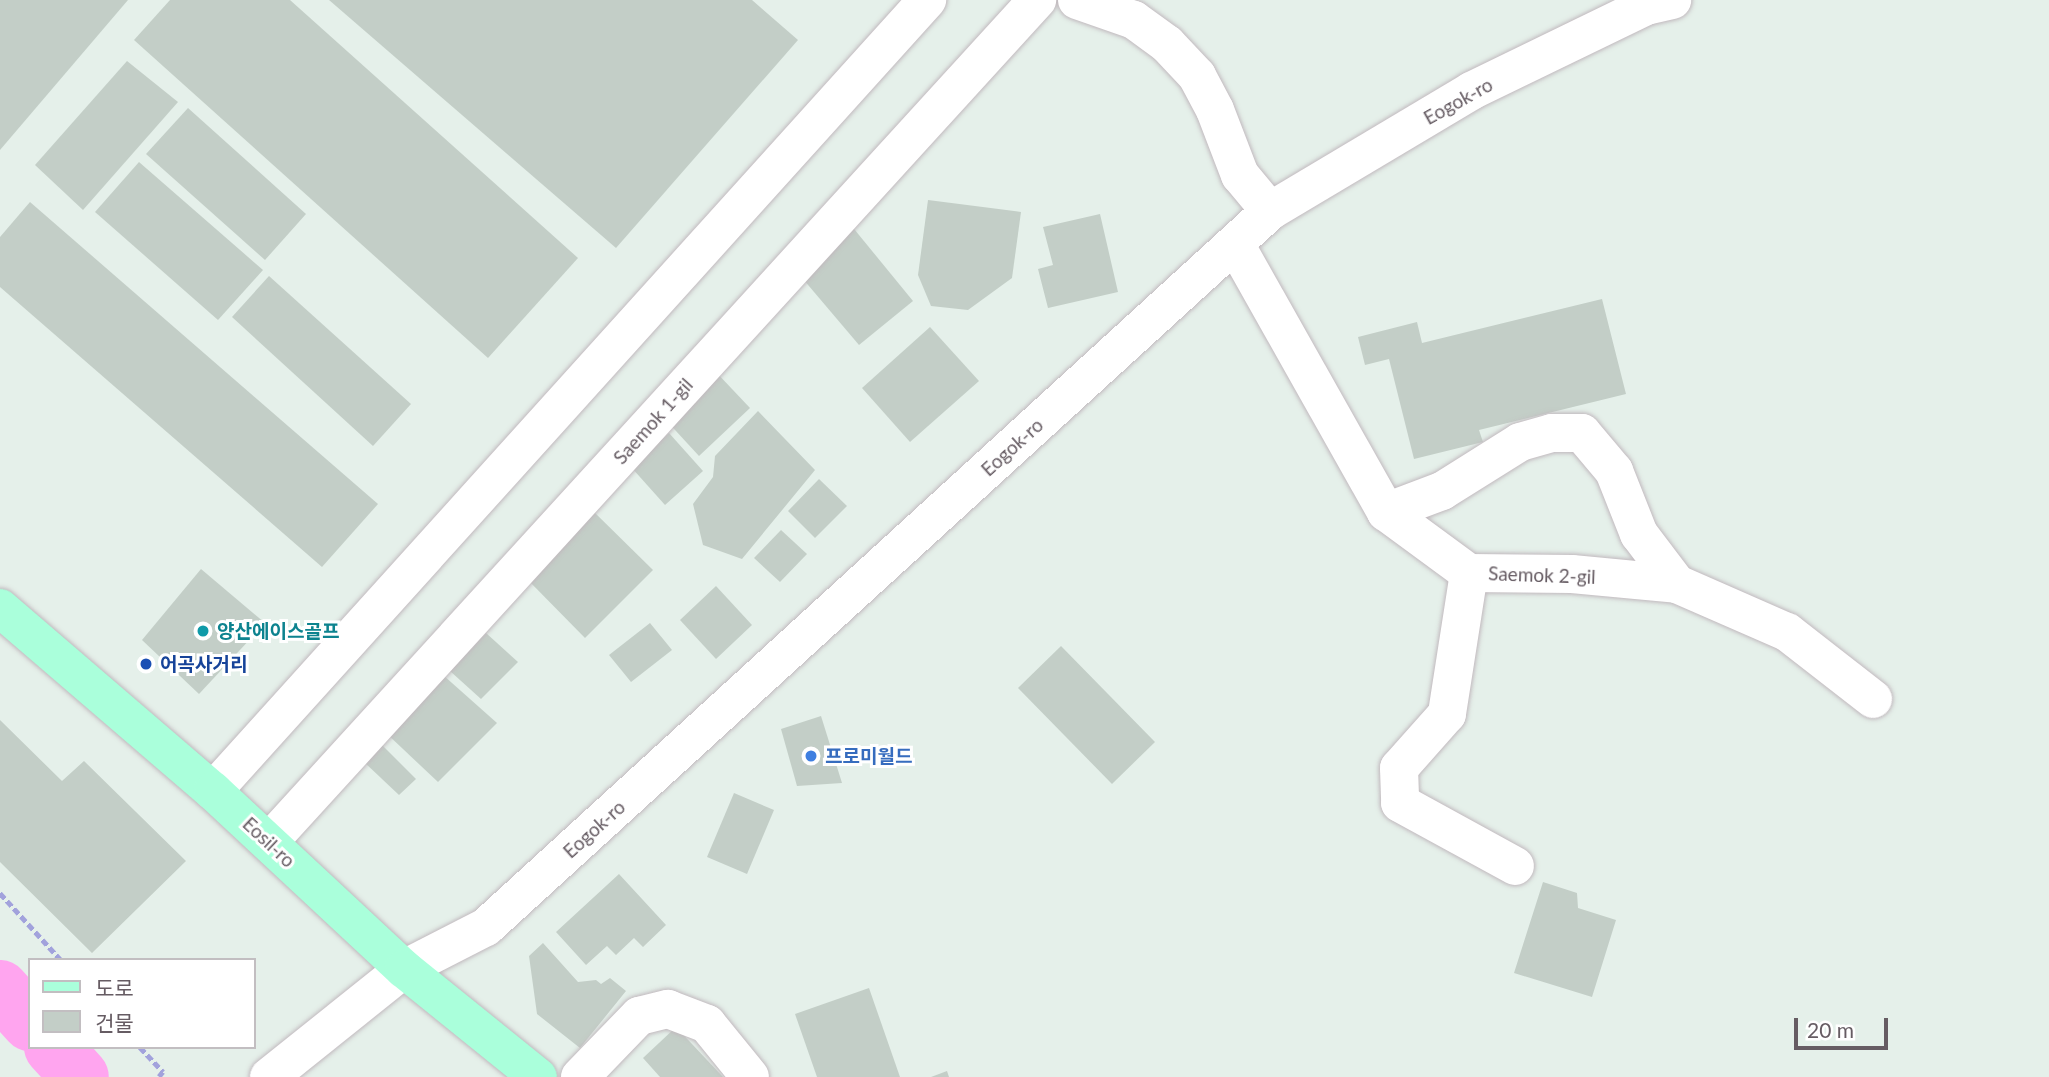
<!DOCTYPE html>
<meta charset="utf-8">
<style>
body{margin:0}
#map{position:relative;width:2049px;height:1077px;overflow:hidden;background:#e5f0ea;font-family:Lato,"Noto Sans KR",sans-serif}
div>[style]{position:absolute}
.river>*{height:58px;margin:-29px;padding:0 29px;transform-origin:29px;border-radius:29px;background:#ffa5ef}
.building>*{inset:0;background:#c3cec7}
.path>*{height:4.5px;margin-top:-2.25px;transform-origin:0;background:repeating-linear-gradient(90deg,#a2a2dc 0 7px,transparent 0 10.5px)}
.roads{filter:drop-shadow(0 0 2px #c1b9be) drop-shadow(0 0 2px #c1b9be)}
.minor>*{height:38px;margin:-19px;padding:0 19px;transform-origin:19px;border-radius:19px;background:#fff}
.major>*{height:38px;margin:-19px;padding:0 19px;transform-origin:19px;border-radius:19px;background:#aaffdb}
.dots>*{width:19px;height:19px;translate:-50% -50%;box-sizing:border-box;border:4px solid #fff;border-radius:50%}
span{translate:-50% -50%;white-space:nowrap;text-align:center;line-height:1.15;-webkit-text-stroke:6px #fff;paint-order:stroke}
.street-label{font-size:19px;color:#665c63}
.culture-label{font-size:19px;color:#0d838f;font-weight:700}
.left{translate:0 -50%;text-align:left}
.transit-label{font-size:19px;color:#164399;font-weight:700}
.shop-label{font-size:19px;color:#366cbe;font-weight:700}
.legend{position:absolute;left:28px;top:958px;width:228px;height:91px;box-sizing:border-box;background:#fff;border:2px solid #c2bec1;margin:0;padding:9px 12px;list-style:none;font-size:21px;color:#665c63}
.legend li{display:flex;align-items:center;gap:14px;height:35px}
.legend b{width:35px;border:2px solid #c2bec1}
.scale{position:absolute;left:1794px;top:1018px;width:94px;height:32px;box-sizing:border-box;border:4px solid #665c63;border-top:0;padding-left:9px;font-size:21px;line-height:24px;white-space:nowrap;color:#665c63;-webkit-text-stroke:5px #fff;paint-order:stroke}
</style>
<div id="map">
<div class="river">
<i style="left:0;top:989px;width:45px;rotate:47.7deg"></i>
<i style="left:53px;top:1047px;width:40px;rotate:48deg"></i>
</div>
<div class="building">
<i style="clip-path:polygon(0 0,128px 0,0 150px)"></i>
<i style="clip-path:polygon(170px 0,290px 0,578px 258px,488px 358px,134px 40px)"></i>
<i style="clip-path:polygon(329px 0,752px 0,798px 40px,616px 248px)"></i>
<i style="clip-path:polygon(127px 61px,178px 102px,83px 210px,35px 165px)"></i>
<i style="clip-path:polygon(188px 108px,306px 214px,265px 260px,146px 154px)"></i>
<i style="clip-path:polygon(139px 162px,263px 270px,218px 320px,95px 212px)"></i>
<i style="clip-path:polygon(928px 200px,1021px 212px,1012px 278px,968px 310px,931px 306px,918px 275px)"></i>
<i style="clip-path:polygon(30px 202px,378px 504px,322px 567px,0 287px,0 237px)"></i>
<i style="clip-path:polygon(1100px 214px,1118px 292px,1048px 308px,1038px 269px,1053px 265px,1043px 227px)"></i>
<i style="clip-path:polygon(850px 224px,913px 301px,859px 345px,803px 279px)"></i>
<i style="clip-path:polygon(269px 276px,411px 404px,373px 446px,232px 317px)"></i>
<i style="clip-path:polygon(1602px 299px,1626px 394px,1479px 430px,1483px 442px,1414px 459px,1389px 359px,1365px 365px,1358px 337px,1417px 322px,1422px 343px)"></i>
<i style="clip-path:polygon(930px 327px,979px 381px,910px 442px,862px 388px)"></i>
<i style="clip-path:polygon(715px 371px,750px 408px,699px 456px,664px 418px)"></i>
<i style="clip-path:polygon(758px 411px,815px 470px,742px 559px,703px 545px,693px 504px,713px 477px,715px 456px)"></i>
<i style="clip-path:polygon(669px 433px,703px 471px,665px 505px,631px 467px)"></i>
<i style="clip-path:polygon(819px 479px,847px 506px,815px 538px,788px 511px)"></i>
<i style="clip-path:polygon(592px 510px,653px 570px,585px 638px,525px 577px)"></i>
<i style="clip-path:polygon(781px 530px,807px 554px,780px 582px,754px 558px)"></i>
<i style="clip-path:polygon(201px 569px,265px 623px,199px 694px,142px 640px)"></i>
<i style="clip-path:polygon(716px 586px,752px 625px,716px 659px,680px 620px)"></i>
<i style="clip-path:polygon(650px 623px,672px 650px,631px 682px,609px 655px)"></i>
<i style="clip-path:polygon(486px 633px,518px 662px,481px 699px,450px 671px)"></i>
<i style="clip-path:polygon(1061px 646px,1155px 742px,1112px 784px,1018px 688px)"></i>
<i style="clip-path:polygon(443px 675px,497px 723px,438px 782px,386px 733px)"></i>
<i style="clip-path:polygon(821px 716px,842px 783px,797px 786px,781px 729px)"></i>
<i style="clip-path:polygon(0 720px,62px 781px,84px 761px,186px 861px,92px 953px,0 862px)"></i>
<i style="clip-path:polygon(382px 745px,416px 779px,399px 795px,364px 762px)"></i>
<i style="clip-path:polygon(734px 793px,774px 810px,747px 874px,707px 857px)"></i>
<i style="clip-path:polygon(619px 874px,666px 925px,643px 947px,634px 938px,616px 955px,607px 946px,586px 965px,556px 932px)"></i>
<i style="clip-path:polygon(1543px 882px,1577px 893px,1578px 908px,1616px 920px,1592px 997px,1514px 973px)"></i>
<i style="clip-path:polygon(543px 943px,578px 982px,596px 980px,601px 984px,610px 978px,626px 991px,580px 1048px,537px 1014px,529px 956px)"></i>
<i style="clip-path:polygon(869px 988px,900px 1077px,817px 1077px,795px 1014px)"></i>
<i style="clip-path:polygon(676px 1027px,723px 1077px,660px 1077px,643px 1058px)"></i>
<i style="clip-path:polygon(947px 1071px,949px 1077px,931px 1077px)"></i>
</div>
<div class="path">
<i style="left:0;top:893px;width:91px;rotate:47.7deg"></i>
<i style="left:140px;top:1047px;width:34px;rotate:47deg"></i>
<i style="left:163px;top:1072px;width:6px;rotate:129deg"></i>
</div>
<div class="roads">
<div class="minor">
<i style="left:1077px;top:0;width:60px;rotate:19.3deg"></i>
<i style="left:1134px;top:20px;width:41px;rotate:36deg"></i>
<i style="left:1167px;top:44px;width:44px;rotate:46.8deg"></i>
<i style="left:1197px;top:76px;width:38px;rotate:62deg"></i>
<i style="left:1215px;top:110px;width:70px;rotate:69deg"></i>
<i style="left:1240px;top:175px;width:47px;rotate:50.2deg"></i>
<i style="left:1235px;top:244px;width:308px;rotate:60.6deg"></i>
<i style="left:1386px;top:512px;width:60px;rotate:-20.6deg"></i>
<i style="left:1442px;top:491px;width:92px;rotate:-32.1deg"></i>
<i style="left:1520px;top:442px;width:33px;rotate:-16deg"></i>
<i style="left:1552px;top:433px;width:30px"></i>
<i style="left:1582px;top:433px;width:50px;rotate:49.9deg"></i>
<i style="left:1614px;top:471px;width:68px;rotate:68.4deg"></i>
<i style="left:1639px;top:534px;width:63px;rotate:52.8deg"></i>
<i style="left:1677px;top:584px;width:120px;rotate:23.6deg"></i>
<i style="left:1787px;top:632px;width:109px;rotate:37.9deg"></i>
<i style="left:1386px;top:512px;width:103px;rotate:36.3deg"></i>
<i style="left:1469px;top:573px;width:103px;rotate:0.6deg"></i>
<i style="left:1572px;top:574px;width:105px;rotate:5.4deg"></i>
<i style="left:1469px;top:573px;width:143px;rotate:98.9deg"></i>
<i style="left:1447px;top:714px;width:72px;rotate:131.6deg"></i>
<i style="left:1399px;top:768px;width:35px;rotate:88deg"></i>
<i style="left:1400px;top:803px;width:131px;rotate:28.7deg"></i>
<i style="left:213px;top:791px;width:1066px;rotate:-47.93deg"></i>
<i style="left:269px;top:842px;width:1140px;rotate:-47.63deg"></i>
<i style="left:269px;top:1077px;width:173px;rotate:-38.7deg"></i>
<i style="left:404px;top:969px;width:92px;rotate:-27.1deg"></i>
<i style="left:486px;top:927px;width:1062px;rotate:-42.4deg"></i>
<i style="left:1270px;top:211px;width:234px;rotate:-30.8deg"></i>
<i style="left:1471px;top:91px;width:195px;rotate:-25.9deg"></i>
<i style="left:1646px;top:6px;width:27px;rotate:-13deg"></i>
<i style="left:580px;top:1077px;width:85px;rotate:-46deg"></i>
<i style="left:639px;top:1016px;width:30px;rotate:-14deg"></i>
<i style="left:668px;top:1009px;width:42px;rotate:21deg"></i>
<i style="left:707px;top:1024px;width:68px;rotate:50.9deg"></i>
</div>
<div class="major">
<i style="left:0;top:608px;width:281px;rotate:40.7deg"></i>
<i style="left:213px;top:791px;width:261px;rotate:43deg"></i>
<i style="left:404px;top:969px;width:172px;rotate:38.9deg"></i>
</div>
</div>
<div class="dots">
<i style="left:203px;top:631px;background:#0f9aa8"></i>
<i style="left:146px;top:664px;background:#1a4fb4"></i>
<i style="left:811px;top:756px;background:#3f7fe0"></i>
</div>
<div class="street-label">
<span style="left:1458px;top:101px;rotate:-29deg">Eogok-ro</span>
<span style="left:653px;top:421px;rotate:-48deg">Saemok 1-gil</span>
<span style="left:1012px;top:447px;rotate:-42deg">Eogok-ro</span>
<span style="left:1542px;top:575px;rotate:2deg">Saemok 2-gil</span>
<span style="left:594px;top:829px;rotate:-42deg">Eogok-ro</span>
<span style="left:269px;top:842px;rotate:43deg">Eosil-ro</span>
</div>
<div class="culture-label">
<span class="left" style="left:217px;top:631px">양산에이스골프</span>
</div>
<div class="transit-label">
<span class="left" style="left:160px;top:664px">어곡사거리</span>
</div>
<div class="shop-label">
<span class="left" style="left:825px;top:756px">프로미월드</span>
</div>
<ul class="legend">
<li><b style="height:9px;background:#aaffdb"></b>도로</li>
<li><b style="height:19px;background:#c3cec7"></b>건물</li>
</ul>
<div class="scale">20 m</div>
</div>
